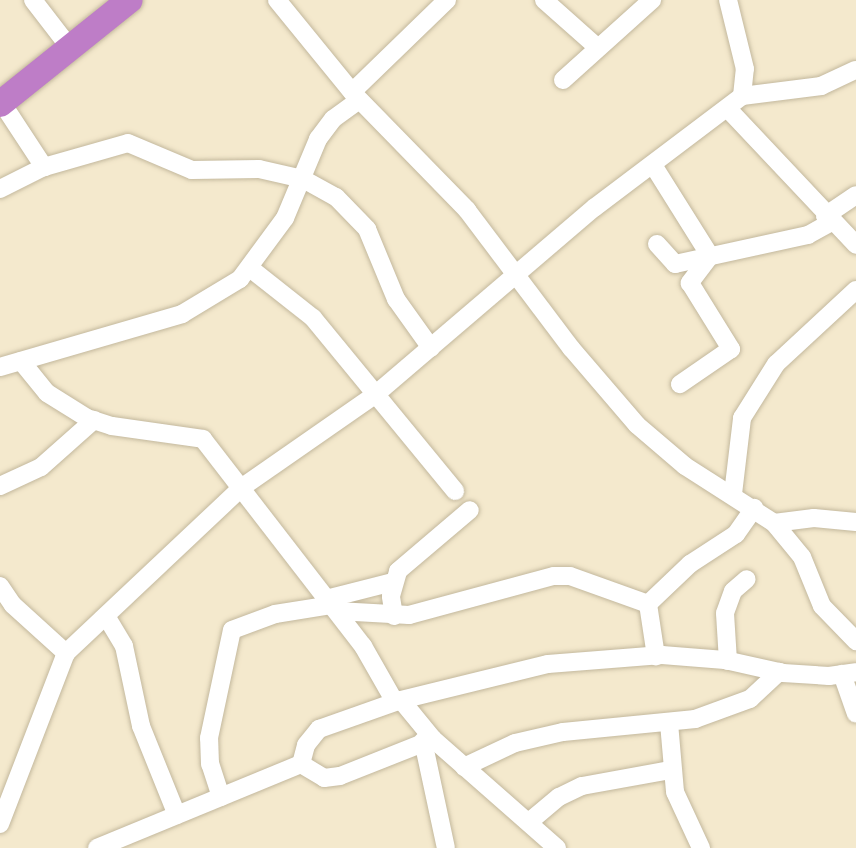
<!DOCTYPE html>
<style>
body{margin:0}
#map{position:relative;width:856px;height:848px;overflow:hidden;background:#f4e9cd;font-family:"DejaVu Sans",sans-serif}
div>[style]{position:absolute}
.roads{filter:drop-shadow(0 0 2px #c3b89d) drop-shadow(0 0 2px #c3b89d)}
.minor>*{height:18px;margin:-9px;padding:0 9px;transform-origin:9px;border-radius:9px;background:#fff}
.highway>*{height:26px;margin:-13px;padding:0 13px;transform-origin:13px;border-radius:13px;background:#be7dc7}
span{translate:-50% -50%;white-space:nowrap;text-align:center;line-height:1.15;-webkit-text-stroke:4.5px #f4e9cd;paint-order:stroke}
</style>
<div id="map">
<div class="roads">
<div class="minor">
<i style="left:33px;top:0;width:61px;rotate:52.4deg"></i>
<i style="left:277px;top:0;width:119px;rotate:50.8deg"></i>
<i style="left:447px;top:0;width:132px;rotate:135.9deg"></i>
<i style="left:352px;top:92px;width:165px;rotate:45.7deg"></i>
<i style="left:467px;top:210px;width:173px;rotate:53deg"></i>
<i style="left:571px;top:348px;width:101px;rotate:49.4deg"></i>
<i style="left:637px;top:425px;width:63px;rotate:40.5deg"></i>
<i style="left:685px;top:466px;width:106px;rotate:32.6deg"></i>
<i style="left:774px;top:523px;width:44px;rotate:50.5deg"></i>
<i style="left:802px;top:557px;width:53px;rotate:67.8deg"></i>
<i style="left:822px;top:606px;width:49px;rotate:45.8deg"></i>
<i style="left:544px;top:0;width:71px;rotate:41.6deg"></i>
<i style="left:563px;top:80px;width:120px;rotate:-42deg"></i>
<i style="left:742px;top:96px;width:80px;rotate:-7.2deg"></i>
<i style="left:821px;top:86px;width:38px;rotate:-25deg"></i>
<i style="left:2px;top:103px;width:77px;rotate:56.7deg"></i>
<i style="left:729px;top:110px;width:185px;rotate:46.7deg"></i>
<i style="left:653px;top:165px;width:107px;rotate:57.9deg"></i>
<i style="left:710px;top:256px;width:34px;rotate:127deg"></i>
<i style="left:690px;top:283px;width:78px;rotate:58.2deg"></i>
<i style="left:731px;top:349px;width:62px;rotate:145.5deg"></i>
<i style="left:0;top:189px;width:49px;rotate:-26.6deg"></i>
<i style="left:44px;top:167px;width:87px;rotate:-15.9deg"></i>
<i style="left:128px;top:143px;width:69px;rotate:22.9deg"></i>
<i style="left:192px;top:170px;width:67px;rotate:-0.9deg"></i>
<i style="left:259px;top:169px;width:45px;rotate:12.8deg"></i>
<i style="left:303px;top:179px;width:38px;rotate:29deg"></i>
<i style="left:336px;top:197px;width:45px;rotate:45.9deg"></i>
<i style="left:367px;top:229px;width:76px;rotate:67.5deg"></i>
<i style="left:396px;top:299px;width:60px;rotate:54.5deg"></i>
<i style="left:825px;top:216px;width:37px;rotate:-34deg"></i>
<i style="left:657px;top:244px;width:27px;rotate:48deg"></i>
<i style="left:675px;top:264px;width:136px;rotate:-12.3deg"></i>
<i style="left:808px;top:235px;width:26px;rotate:-29deg"></i>
<i style="left:251px;top:269px;width:79px;rotate:38.3deg"></i>
<i style="left:313px;top:318px;width:224px;rotate:50.6deg"></i>
<i style="left:21px;top:361px;width:41px;rotate:50.9deg"></i>
<i style="left:47px;top:393px;width:47px;rotate:32deg"></i>
<i style="left:87px;top:418px;width:26px;rotate:18deg"></i>
<i style="left:112px;top:426px;width:92px;rotate:8.1deg"></i>
<i style="left:203px;top:439px;width:262px;rotate:52.3deg"></i>
<i style="left:363px;top:646px;width:64px;rotate:60.3deg"></i>
<i style="left:0;top:367px;width:190px;rotate:-16.2deg"></i>
<i style="left:182px;top:314px;width:68px;rotate:-31.1deg"></i>
<i style="left:240px;top:279px;width:76px;rotate:-53.6deg"></i>
<i style="left:285px;top:218px;width:86px;rotate:-67.3deg"></i>
<i style="left:318px;top:139px;width:25px;rotate:-53deg"></i>
<i style="left:333px;top:119px;width:32px;rotate:-36deg"></i>
<i style="left:0;top:486px;width:45px;rotate:-24.9deg"></i>
<i style="left:41px;top:467px;width:71px;rotate:-41.6deg"></i>
<i style="left:733px;top:494px;width:77px;rotate:-83.2deg"></i>
<i style="left:742px;top:418px;width:64px;rotate:-57.8deg"></i>
<i style="left:776px;top:364px;width:109px;rotate:-42.8deg"></i>
<i style="left:774px;top:523px;width:40px;rotate:-7.1deg"></i>
<i style="left:814px;top:518px;width:42px;rotate:5.4deg"></i>
<i style="left:0;top:586px;width:23px;rotate:56deg"></i>
<i style="left:13px;top:605px;width:72px;rotate:42.2deg"></i>
<i style="left:326px;top:599px;width:69px;rotate:-14.2deg"></i>
<i style="left:648px;top:604px;width:58px;rotate:-43.6deg"></i>
<i style="left:690px;top:564px;width:55px;rotate:-33.1deg"></i>
<i style="left:736px;top:534px;width:32px;rotate:-55deg"></i>
<i style="left:337px;top:611px;width:72px;rotate:3.2deg"></i>
<i style="left:409px;top:615px;width:150px;rotate:-15.1deg"></i>
<i style="left:554px;top:576px;width:16px"></i>
<i style="left:570px;top:576px;width:83px;rotate:19.7deg"></i>
<i style="left:648px;top:604px;width:53px;rotate:81.3deg"></i>
<i style="left:106px;top:616px;width:35px;rotate:59deg"></i>
<i style="left:124px;top:646px;width:82px;rotate:78deg"></i>
<i style="left:141px;top:726px;width:96px;rotate:68deg"></i>
<i style="left:394px;top:616px;width:20px;rotate:-99deg"></i>
<i style="left:391px;top:596px;width:26px;rotate:-74deg"></i>
<i style="left:398px;top:571px;width:94px;rotate:-40.3deg"></i>
<i style="left:728px;top:661px;width:48px;rotate:-93.6deg"></i>
<i style="left:725px;top:613px;width:23px;rotate:-70deg"></i>
<i style="left:733px;top:591px;width:18px;rotate:-41deg"></i>
<i style="left:842px;top:674px;width:42px;rotate:70.7deg"></i>
<i style="left:401px;top:700px;width:50px;rotate:50.6deg"></i>
<i style="left:433px;top:739px;width:165px;rotate:41.3deg"></i>
<i style="left:669px;top:723px;width:69px;rotate:85deg"></i>
<i style="left:675px;top:792px;width:62px;rotate:65.1deg"></i>
<i style="left:423px;top:741px;width:109px;rotate:77.9deg"></i>
<i style="left:301px;top:764px;width:20px;rotate:-75deg"></i>
<i style="left:306px;top:745px;width:21px;rotate:-51deg"></i>
<i style="left:319px;top:729px;width:87px;rotate:-19.5deg"></i>
<i style="left:401px;top:700px;width:151px;rotate:-13.8deg"></i>
<i style="left:548px;top:664px;width:114px;rotate:-4.5deg"></i>
<i style="left:662px;top:655px;width:63px;rotate:4.5deg"></i>
<i style="left:725px;top:660px;width:59px;rotate:12.6deg"></i>
<i style="left:783px;top:673px;width:46px;rotate:3.7deg"></i>
<i style="left:829px;top:676px;width:27px;rotate:-8deg"></i>
<i style="left:301px;top:764px;width:27px;rotate:31deg"></i>
<i style="left:324px;top:778px;width:16px;rotate:-7deg"></i>
<i style="left:340px;top:776px;width:100px;rotate:-21.7deg"></i>
<i style="left:464px;top:767px;width:56px;rotate:-25.2deg"></i>
<i style="left:515px;top:743px;width:49px;rotate:-12.9deg"></i>
<i style="left:563px;top:732px;width:133px;rotate:-5.6deg"></i>
<i style="left:695px;top:719px;width:59px;rotate:-20deg"></i>
<i style="left:750px;top:699px;width:40px;rotate:-43deg"></i>
<i style="left:221px;top:797px;width:35px;rotate:-108deg"></i>
<i style="left:210px;top:764px;width:26px;rotate:-92deg"></i>
<i style="left:209px;top:738px;width:110px;rotate:-78deg"></i>
<i style="left:232px;top:630px;width:46px;rotate:-20.4deg"></i>
<i style="left:275px;top:614px;width:58px;rotate:-9deg"></i>
<i style="left:529px;top:822px;width:39px;rotate:-40deg"></i>
<i style="left:559px;top:797px;width:25px;rotate:-26deg"></i>
<i style="left:582px;top:786px;width:89px;rotate:-10.3deg"></i>
<i style="left:0;top:824px;width:183px;rotate:-68.9deg"></i>
<i style="left:66px;top:653px;width:241px;rotate:-43.3deg"></i>
<i style="left:241px;top:488px;width:165px;rotate:-34.8deg"></i>
<i style="left:376px;top:394px;width:287px;rotate:-40.5deg"></i>
<i style="left:594px;top:208px;width:186px;rotate:-37.1deg"></i>
<i style="left:742px;top:96px;width:27px;rotate:-84deg"></i>
<i style="left:745px;top:69px;width:71px;rotate:-103.8deg"></i>
<i style="left:97px;top:848px;width:221px;rotate:-22.4deg"></i>
</div>
<div class="highway">
<i style="left:0;top:104px;width:166px;rotate:-38.7deg"></i>
</div>
</div>
</div>
